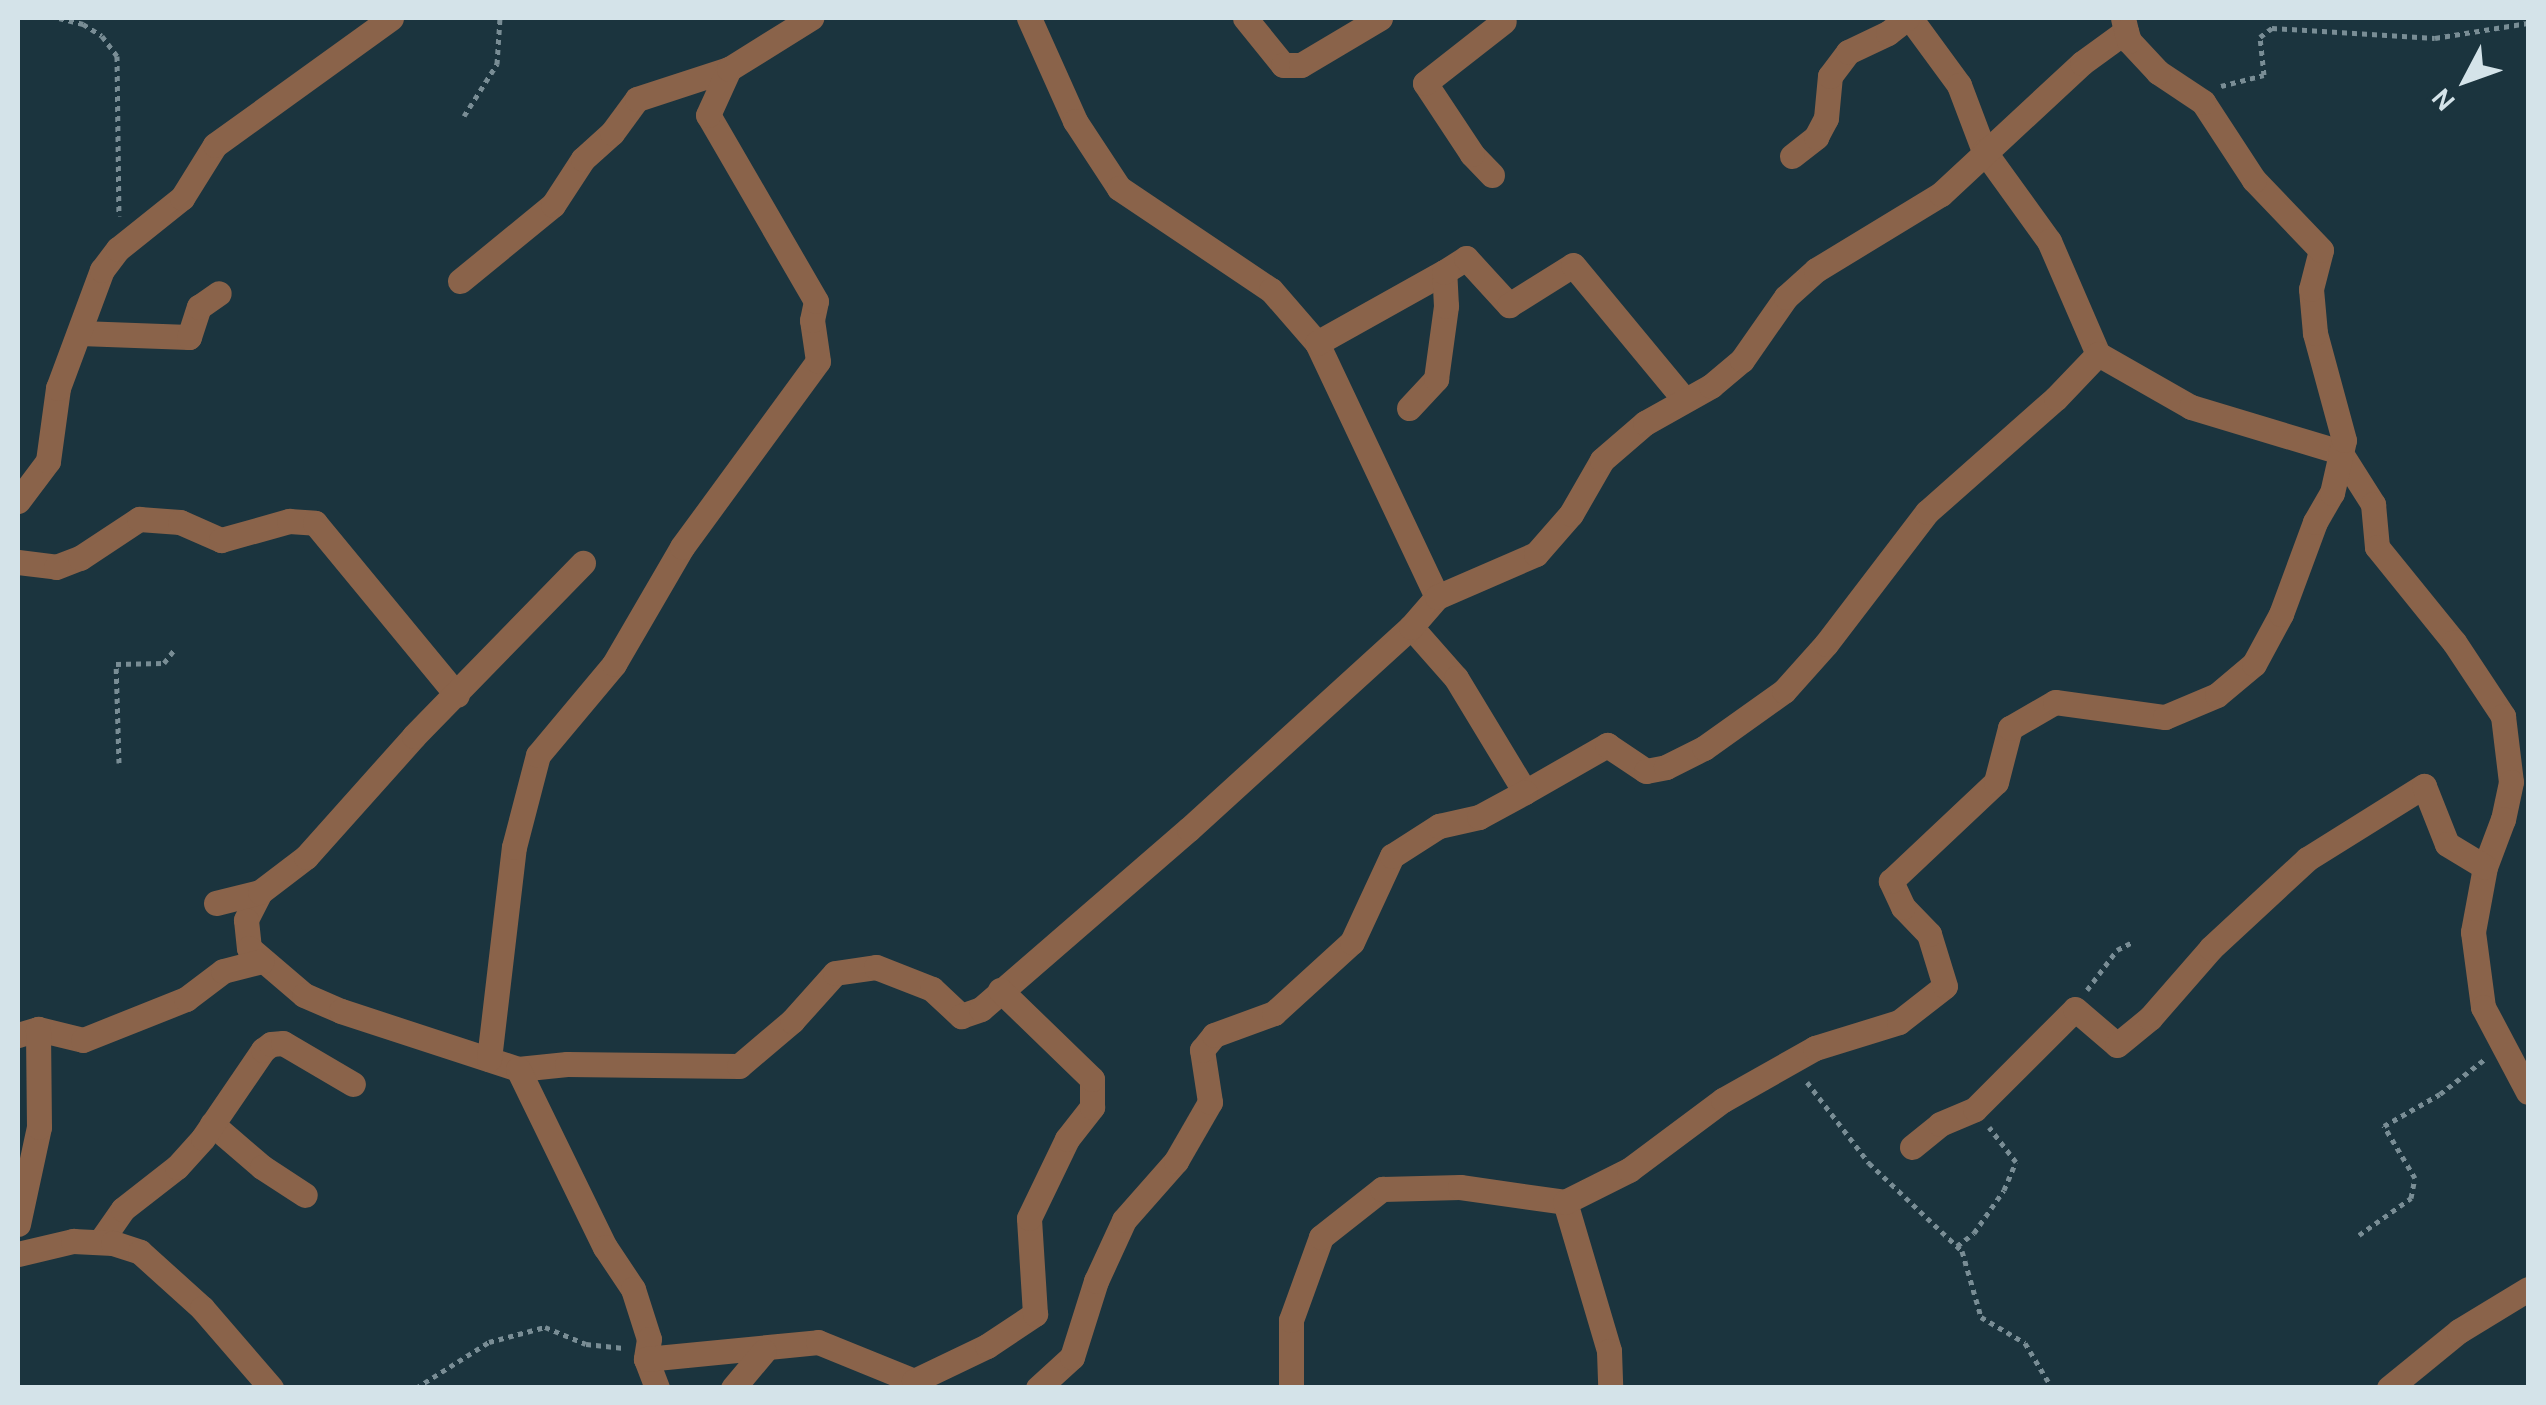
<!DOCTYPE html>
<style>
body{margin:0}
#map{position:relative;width:2546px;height:1405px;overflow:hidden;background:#1b343e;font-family:Karla,sans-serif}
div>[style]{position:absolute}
.path>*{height:5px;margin-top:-2.5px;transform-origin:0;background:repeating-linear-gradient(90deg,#798d95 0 5px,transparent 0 10px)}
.minor>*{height:25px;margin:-12.5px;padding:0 12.5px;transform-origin:12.5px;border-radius:12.5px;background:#8a634a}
span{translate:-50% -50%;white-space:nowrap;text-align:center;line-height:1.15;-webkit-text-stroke:10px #1b343e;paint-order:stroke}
.frame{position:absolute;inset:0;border:20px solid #d4e3e9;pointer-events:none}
.north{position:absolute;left:2416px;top:30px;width:100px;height:100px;-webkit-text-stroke:8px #1b343e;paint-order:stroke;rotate:229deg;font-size:28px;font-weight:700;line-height:40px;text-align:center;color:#d4e3e9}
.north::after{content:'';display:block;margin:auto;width:35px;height:45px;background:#d4e3e9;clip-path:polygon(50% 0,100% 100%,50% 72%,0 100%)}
</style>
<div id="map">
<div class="path">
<i style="left:59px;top:18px;width:25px;rotate:14deg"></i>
<i style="left:83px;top:24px;width:22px;rotate:32deg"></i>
<i style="left:102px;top:36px;width:25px;rotate:53deg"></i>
<i style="left:117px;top:56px;width:160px;rotate:89.3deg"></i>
<i style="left:2221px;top:86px;width:44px;rotate:-14.3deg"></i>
<i style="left:2264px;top:75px;width:38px;rotate:-96deg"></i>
<i style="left:2260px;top:37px;width:15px;rotate:-37deg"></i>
<i style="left:2272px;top:28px;width:163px;rotate:3.5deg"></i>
<i style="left:2435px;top:38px;width:94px;rotate:-9.2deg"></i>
<i style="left:464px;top:116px;width:62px;rotate:-57.6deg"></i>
<i style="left:497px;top:64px;width:46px;rotate:-86.3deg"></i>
<i style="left:119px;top:763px;width:99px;rotate:-91.7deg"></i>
<i style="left:116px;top:664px;width:48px;rotate:-1.2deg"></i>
<i style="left:164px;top:663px;width:18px;rotate:-52deg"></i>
<i style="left:2087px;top:990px;width:50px;rotate:-53.1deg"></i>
<i style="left:2117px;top:950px;width:18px;rotate:-27deg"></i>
<i style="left:1807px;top:1082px;width:102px;rotate:52.6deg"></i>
<i style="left:1869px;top:1163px;width:128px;rotate:43.4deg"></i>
<i style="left:1962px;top:1251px;width:69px;rotate:73.9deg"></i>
<i style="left:1981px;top:1317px;width:51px;rotate:30.6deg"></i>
<i style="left:2025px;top:1343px;width:52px;rotate:59deg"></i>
<i style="left:2359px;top:1235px;width:64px;rotate:-35.4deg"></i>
<i style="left:2411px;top:1198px;width:20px;rotate:-79deg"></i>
<i style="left:2415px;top:1178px;width:61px;rotate:-120.8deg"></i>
<i style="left:2384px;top:1126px;width:64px;rotate:-29.7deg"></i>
<i style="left:2440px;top:1094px;width:57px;rotate:-37.9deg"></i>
<i style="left:1957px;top:1246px;width:21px;rotate:-37deg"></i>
<i style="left:1974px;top:1233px;width:52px;rotate:-55.1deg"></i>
<i style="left:2004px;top:1190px;width:30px;rotate:-67deg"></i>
<i style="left:2016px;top:1162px;width:44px;rotate:-127.6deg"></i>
<i style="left:416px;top:1388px;width:86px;rotate:-32.2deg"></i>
<i style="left:489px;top:1342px;width:58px;rotate:-15deg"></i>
<i style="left:545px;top:1327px;width:44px;rotate:22.5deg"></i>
<i style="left:586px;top:1344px;width:38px;rotate:6deg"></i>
</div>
<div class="minor">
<i style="left:1029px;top:18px;width:113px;rotate:65.9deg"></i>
<i style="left:1075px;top:121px;width:80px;rotate:56.7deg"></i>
<i style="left:1119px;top:188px;width:183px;rotate:33.9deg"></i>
<i style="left:1271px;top:290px;width:70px;rotate:49deg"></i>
<i style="left:1317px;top:343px;width:281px;rotate:64.7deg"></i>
<i style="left:1245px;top:18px;width:60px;rotate:51deg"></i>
<i style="left:1283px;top:65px;width:18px"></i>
<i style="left:1301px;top:65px;width:92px;rotate:-30.7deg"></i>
<i style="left:1910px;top:18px;width:83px;rotate:53.8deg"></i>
<i style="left:1959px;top:85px;width:71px;rotate:69.3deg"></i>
<i style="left:1984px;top:151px;width:111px;rotate:54.2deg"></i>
<i style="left:2049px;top:241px;width:123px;rotate:66.6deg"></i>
<i style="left:2098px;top:354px;width:107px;rotate:29.7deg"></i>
<i style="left:2191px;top:407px;width:156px;rotate:16.8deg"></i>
<i style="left:2340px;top:452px;width:62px;rotate:57.6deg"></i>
<i style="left:2373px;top:504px;width:43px;rotate:84.7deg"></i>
<i style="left:2377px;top:547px;width:122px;rotate:51deg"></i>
<i style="left:2454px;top:642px;width:89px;rotate:56.5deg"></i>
<i style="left:2503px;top:716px;width:66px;rotate:83.1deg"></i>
<i style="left:2511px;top:782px;width:38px;rotate:102deg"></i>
<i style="left:2503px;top:819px;width:51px;rotate:110.6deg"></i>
<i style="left:2485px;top:867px;width:66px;rotate:100.5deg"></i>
<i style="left:2473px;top:932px;width:76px;rotate:82.4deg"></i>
<i style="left:2483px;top:1007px;width:96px;rotate:62.1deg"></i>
<i style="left:1792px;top:156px;width:31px;rotate:-38deg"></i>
<i style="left:1816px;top:137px;width:21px;rotate:-62deg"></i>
<i style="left:1826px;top:118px;width:42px;rotate:-84.6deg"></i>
<i style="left:1830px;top:76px;width:30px;rotate:-53deg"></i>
<i style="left:1848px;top:52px;width:44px;rotate:-25.4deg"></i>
<i style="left:1888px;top:33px;width:24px;rotate:-38deg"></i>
<i style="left:1492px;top:175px;width:29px;rotate:-134deg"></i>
<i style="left:1472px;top:154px;width:85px;rotate:-123.5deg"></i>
<i style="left:1425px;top:83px;width:100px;rotate:-38.1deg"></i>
<i style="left:460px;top:281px;width:120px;rotate:-39.3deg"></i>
<i style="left:553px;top:205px;width:55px;rotate:-56.9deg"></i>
<i style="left:583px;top:159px;width:39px;rotate:-42deg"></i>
<i style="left:612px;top:133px;width:42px;rotate:-53.7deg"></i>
<i style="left:637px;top:99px;width:97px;rotate:-18.1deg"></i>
<i style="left:80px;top:333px;width:109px;rotate:2.1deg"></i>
<i style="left:189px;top:337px;width:32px;rotate:-72deg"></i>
<i style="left:199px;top:307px;width:24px;rotate:-35deg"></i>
<i style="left:1317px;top:343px;width:145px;rotate:-29.2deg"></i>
<i style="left:1409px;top:408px;width:40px;rotate:-47deg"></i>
<i style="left:1436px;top:379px;width:74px;rotate:-82.2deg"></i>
<i style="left:1446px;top:306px;width:34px;rotate:-93deg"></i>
<i style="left:1444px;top:272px;width:26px;rotate:-32deg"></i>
<i style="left:1466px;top:258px;width:64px;rotate:47.5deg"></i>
<i style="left:1509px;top:305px;width:75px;rotate:-32deg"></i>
<i style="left:1573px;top:265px;width:174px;rotate:50.4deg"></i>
<i style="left:18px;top:501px;width:50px;rotate:-53.1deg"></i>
<i style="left:48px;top:461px;width:74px;rotate:-82.2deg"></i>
<i style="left:58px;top:388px;width:126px;rotate:-69.6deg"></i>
<i style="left:102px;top:270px;width:26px;rotate:-53deg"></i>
<i style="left:118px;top:249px;width:82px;rotate:-38.6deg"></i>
<i style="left:182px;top:198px;width:62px;rotate:-58.1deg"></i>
<i style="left:215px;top:145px;width:217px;rotate:-35.8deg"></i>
<i style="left:18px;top:562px;width:38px;rotate:7deg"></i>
<i style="left:56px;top:567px;width:26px;rotate:-21deg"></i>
<i style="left:80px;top:558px;width:71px;rotate:-33.5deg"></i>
<i style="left:139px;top:519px;width:41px;rotate:4.2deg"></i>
<i style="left:180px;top:522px;width:45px;rotate:23.7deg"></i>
<i style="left:221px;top:540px;width:71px;rotate:-15.6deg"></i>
<i style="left:289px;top:521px;width:26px;rotate:4deg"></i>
<i style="left:315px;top:523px;width:223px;rotate:50.5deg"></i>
<i style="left:1411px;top:627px;width:68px;rotate:48.6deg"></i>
<i style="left:1456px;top:678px;width:133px;rotate:58.8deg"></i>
<i style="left:1525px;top:792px;width:95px;rotate:-29.8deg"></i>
<i style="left:1607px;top:745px;width:47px;rotate:33.7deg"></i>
<i style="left:1646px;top:771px;width:20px;rotate:-11deg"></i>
<i style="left:1666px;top:767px;width:42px;rotate:-26.6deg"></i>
<i style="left:1704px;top:748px;width:98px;rotate:-35.5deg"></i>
<i style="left:1784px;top:691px;width:63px;rotate:-48.2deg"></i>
<i style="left:1826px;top:644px;width:166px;rotate:-52.6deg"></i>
<i style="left:1927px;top:512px;width:172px;rotate:-41.5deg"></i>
<i style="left:2056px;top:398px;width:61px;rotate:-46.3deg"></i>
<i style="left:260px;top:892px;width:31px;rotate:117deg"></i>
<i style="left:246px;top:920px;width:28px;rotate:84deg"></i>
<i style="left:249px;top:948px;width:72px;rotate:40.5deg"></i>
<i style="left:304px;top:995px;width:40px;rotate:23.4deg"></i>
<i style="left:341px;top:1011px;width:186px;rotate:18.1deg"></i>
<i style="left:518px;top:1069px;width:49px;rotate:-5.8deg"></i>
<i style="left:567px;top:1064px;width:172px;rotate:0.7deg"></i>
<i style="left:739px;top:1066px;width:70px;rotate:-40.3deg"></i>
<i style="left:792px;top:1021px;width:64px;rotate:-48.1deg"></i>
<i style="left:835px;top:973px;width:41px;rotate:-8.3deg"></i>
<i style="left:876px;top:967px;width:60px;rotate:21.4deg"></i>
<i style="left:932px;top:989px;width:40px;rotate:43deg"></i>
<i style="left:961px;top:1016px;width:21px;rotate:-19deg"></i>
<i style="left:981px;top:1009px;width:275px;rotate:-40.9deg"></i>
<i style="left:1189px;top:829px;width:300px;rotate:-42.3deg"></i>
<i style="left:1411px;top:627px;width:40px;rotate:-49deg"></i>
<i style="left:1437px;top:597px;width:108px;rotate:-23.5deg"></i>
<i style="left:1536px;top:554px;width:53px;rotate:-48.8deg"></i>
<i style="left:1571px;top:514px;width:62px;rotate:-60.1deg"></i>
<i style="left:1602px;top:460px;width:57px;rotate:-40.7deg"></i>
<i style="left:1645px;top:423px;width:76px;rotate:-29.3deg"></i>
<i style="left:1711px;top:386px;width:40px;rotate:-40deg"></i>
<i style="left:1742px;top:360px;width:77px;rotate:-55.1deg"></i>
<i style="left:1786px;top:297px;width:40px;rotate:-42deg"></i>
<i style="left:1816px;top:270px;width:146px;rotate:-31.3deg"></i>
<i style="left:1941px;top:194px;width:192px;rotate:-42.9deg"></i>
<i style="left:2082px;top:63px;width:54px;rotate:-36deg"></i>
<i style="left:2126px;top:31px;width:13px;rotate:-103deg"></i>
<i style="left:216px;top:903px;width:45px;rotate:-14deg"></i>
<i style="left:260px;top:892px;width:58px;rotate:-37.3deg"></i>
<i style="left:306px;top:857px;width:162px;rotate:-48.2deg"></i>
<i style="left:414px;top:736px;width:242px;rotate:-45.7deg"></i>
<i style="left:18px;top:1035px;width:21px;rotate:-17deg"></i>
<i style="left:38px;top:1029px;width:46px;rotate:13.7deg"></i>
<i style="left:83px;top:1040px;width:111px;rotate:-21.7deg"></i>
<i style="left:186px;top:999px;width:46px;rotate:-37.1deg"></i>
<i style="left:223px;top:971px;width:40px;rotate:-14.4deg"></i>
<i style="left:489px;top:1059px;width:213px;rotate:-83.3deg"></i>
<i style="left:514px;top:847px;width:95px;rotate:-75.4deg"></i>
<i style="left:538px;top:755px;width:119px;rotate:-50.1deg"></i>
<i style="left:614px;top:664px;width:135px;rotate:-59.8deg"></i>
<i style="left:682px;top:547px;width:230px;rotate:-53.8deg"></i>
<i style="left:818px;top:361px;width:41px;rotate:-98.3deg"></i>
<i style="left:812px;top:320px;width:19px;rotate:-78deg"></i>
<i style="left:816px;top:301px;width:215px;rotate:-120.1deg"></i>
<i style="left:708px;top:115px;width:51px;rotate:-65.5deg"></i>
<i style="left:729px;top:69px;width:97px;rotate:-31.9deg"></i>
<i style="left:518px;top:1069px;width:198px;rotate:64deg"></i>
<i style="left:605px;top:1247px;width:50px;rotate:56.3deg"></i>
<i style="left:633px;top:1289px;width:52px;rotate:72.3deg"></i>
<i style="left:649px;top:1339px;width:20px;rotate:99deg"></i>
<i style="left:646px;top:1359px;width:31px;rotate:69deg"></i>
<i style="left:212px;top:1124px;width:66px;rotate:40.7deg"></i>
<i style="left:262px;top:1167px;width:51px;rotate:33.1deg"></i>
<i style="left:1912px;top:1147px;width:36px;rotate:-39deg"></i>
<i style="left:1940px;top:1124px;width:38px;rotate:-23deg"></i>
<i style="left:1975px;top:1109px;width:141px;rotate:-45deg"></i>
<i style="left:2075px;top:1009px;width:55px;rotate:40.6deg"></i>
<i style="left:2117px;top:1045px;width:43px;rotate:-39.3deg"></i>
<i style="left:2150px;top:1018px;width:93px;rotate:-48.9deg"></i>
<i style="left:2211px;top:948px;width:131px;rotate:-42.8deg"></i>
<i style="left:2307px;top:859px;width:138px;rotate:-32deg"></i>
<i style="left:2424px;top:786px;width:62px;rotate:68.4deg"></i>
<i style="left:2447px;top:844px;width:44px;rotate:31.2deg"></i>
<i style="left:1565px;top:1202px;width:155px;rotate:73.5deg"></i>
<i style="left:1609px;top:1351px;width:37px;rotate:88deg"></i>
<i style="left:18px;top:1224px;width:99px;rotate:-77.8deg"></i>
<i style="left:39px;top:1127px;width:98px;rotate:-90.6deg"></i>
<i style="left:100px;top:1242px;width:40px;rotate:-55.1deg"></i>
<i style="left:123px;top:1209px;width:68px;rotate:-37.9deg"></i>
<i style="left:177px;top:1167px;width:39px;rotate:-48deg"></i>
<i style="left:203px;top:1138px;width:107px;rotate:-55.7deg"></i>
<i style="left:263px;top:1050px;width:10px;rotate:-37deg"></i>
<i style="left:271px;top:1044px;width:12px;rotate:-5deg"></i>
<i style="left:283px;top:1043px;width:81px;rotate:30.4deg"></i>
<i style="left:18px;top:1254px;width:57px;rotate:-13.3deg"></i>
<i style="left:73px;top:1241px;width:40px;rotate:2.9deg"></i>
<i style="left:113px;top:1243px;width:28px;rotate:18deg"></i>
<i style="left:140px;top:1252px;width:84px;rotate:42.1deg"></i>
<i style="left:202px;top:1308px;width:106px;rotate:49.2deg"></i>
<i style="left:646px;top:1359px;width:173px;rotate:-5.6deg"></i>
<i style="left:818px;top:1342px;width:104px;rotate:22.1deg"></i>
<i style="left:733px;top:1388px;width:48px;rotate:-50deg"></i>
<i style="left:917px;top:1388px;width:8px;rotate:-113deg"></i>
<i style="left:914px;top:1381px;width:81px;rotate:-25.6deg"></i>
<i style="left:987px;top:1346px;width:58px;rotate:-33.7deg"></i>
<i style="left:1035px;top:1314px;width:96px;rotate:-93.6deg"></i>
<i style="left:1029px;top:1218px;width:88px;rotate:-64.3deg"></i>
<i style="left:1067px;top:1139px;width:41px;rotate:-52deg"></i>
<i style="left:1092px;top:1107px;width:28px;rotate:-90deg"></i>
<i style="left:1092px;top:1079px;width:128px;rotate:-135.9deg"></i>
<i style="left:1038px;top:1388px;width:46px;rotate:-42.4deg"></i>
<i style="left:1072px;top:1357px;width:80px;rotate:-72.5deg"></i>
<i style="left:1096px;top:1281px;width:67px;rotate:-65.3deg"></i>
<i style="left:1124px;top:1220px;width:79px;rotate:-48.6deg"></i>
<i style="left:1176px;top:1161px;width:68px;rotate:-60deg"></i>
<i style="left:1210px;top:1102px;width:53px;rotate:-98.7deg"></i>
<i style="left:1202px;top:1050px;width:19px;rotate:-51deg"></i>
<i style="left:1214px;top:1035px;width:64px;rotate:-20.1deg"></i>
<i style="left:1274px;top:1013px;width:105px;rotate:-42.3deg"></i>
<i style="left:1352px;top:942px;width:95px;rotate:-65.1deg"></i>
<i style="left:1392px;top:856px;width:56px;rotate:-32.6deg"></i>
<i style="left:1439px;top:826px;width:41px;rotate:-12.7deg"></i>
<i style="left:1479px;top:817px;width:52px;rotate:-28.5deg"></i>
<i style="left:1291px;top:1388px;width:68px;rotate:-90deg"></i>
<i style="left:1291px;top:1320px;width:88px;rotate:-70.1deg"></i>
<i style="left:1321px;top:1237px;width:78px;rotate:-38.2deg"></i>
<i style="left:1382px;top:1189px;width:78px;rotate:-1.5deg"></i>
<i style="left:1460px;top:1187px;width:106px;rotate:8.1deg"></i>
<i style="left:1565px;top:1202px;width:72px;rotate:-26.6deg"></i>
<i style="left:1629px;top:1170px;width:117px;rotate:-36.7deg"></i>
<i style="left:1723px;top:1100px;width:106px;rotate:-29.5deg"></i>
<i style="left:1815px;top:1048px;width:88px;rotate:-17.2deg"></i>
<i style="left:1899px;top:1022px;width:58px;rotate:-38deg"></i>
<i style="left:1945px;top:986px;width:54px;rotate:-107.1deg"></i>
<i style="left:1929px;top:934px;width:37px;rotate:-134deg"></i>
<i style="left:1903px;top:907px;width:29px;rotate:-115deg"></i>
<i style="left:1891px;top:881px;width:144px;rotate:-43.3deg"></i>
<i style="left:1996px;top:782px;width:56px;rotate:-75.5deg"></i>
<i style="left:2010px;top:728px;width:52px;rotate:-30deg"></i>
<i style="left:2055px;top:702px;width:111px;rotate:7.8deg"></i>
<i style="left:2165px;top:717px;width:56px;rotate:-22.9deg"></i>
<i style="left:2217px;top:695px;width:48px;rotate:-40deg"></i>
<i style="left:2254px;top:664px;width:57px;rotate:-61.6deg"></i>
<i style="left:2281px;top:614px;width:98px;rotate:-69.7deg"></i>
<i style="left:2315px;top:522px;width:34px;rotate:-60deg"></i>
<i style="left:2332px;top:493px;width:54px;rotate:-77.2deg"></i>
<i style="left:2344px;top:440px;width:111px;rotate:-105.2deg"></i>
<i style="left:2315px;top:333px;width:44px;rotate:-95.2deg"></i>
<i style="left:2311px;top:289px;width:40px;rotate:-75.6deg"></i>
<i style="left:2321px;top:250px;width:97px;rotate:-133.7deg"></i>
<i style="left:2254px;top:180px;width:93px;rotate:-123.2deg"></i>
<i style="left:2203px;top:102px;width:54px;rotate:-146.3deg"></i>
<i style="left:2158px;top:72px;width:42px;rotate:-133.1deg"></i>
<i style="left:2129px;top:41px;width:10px;rotate:-107deg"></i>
<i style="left:2389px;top:1388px;width:90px;rotate:-39.2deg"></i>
<i style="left:2459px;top:1331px;width:81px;rotate:-31.3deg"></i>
</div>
<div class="frame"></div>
<div class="north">N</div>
</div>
